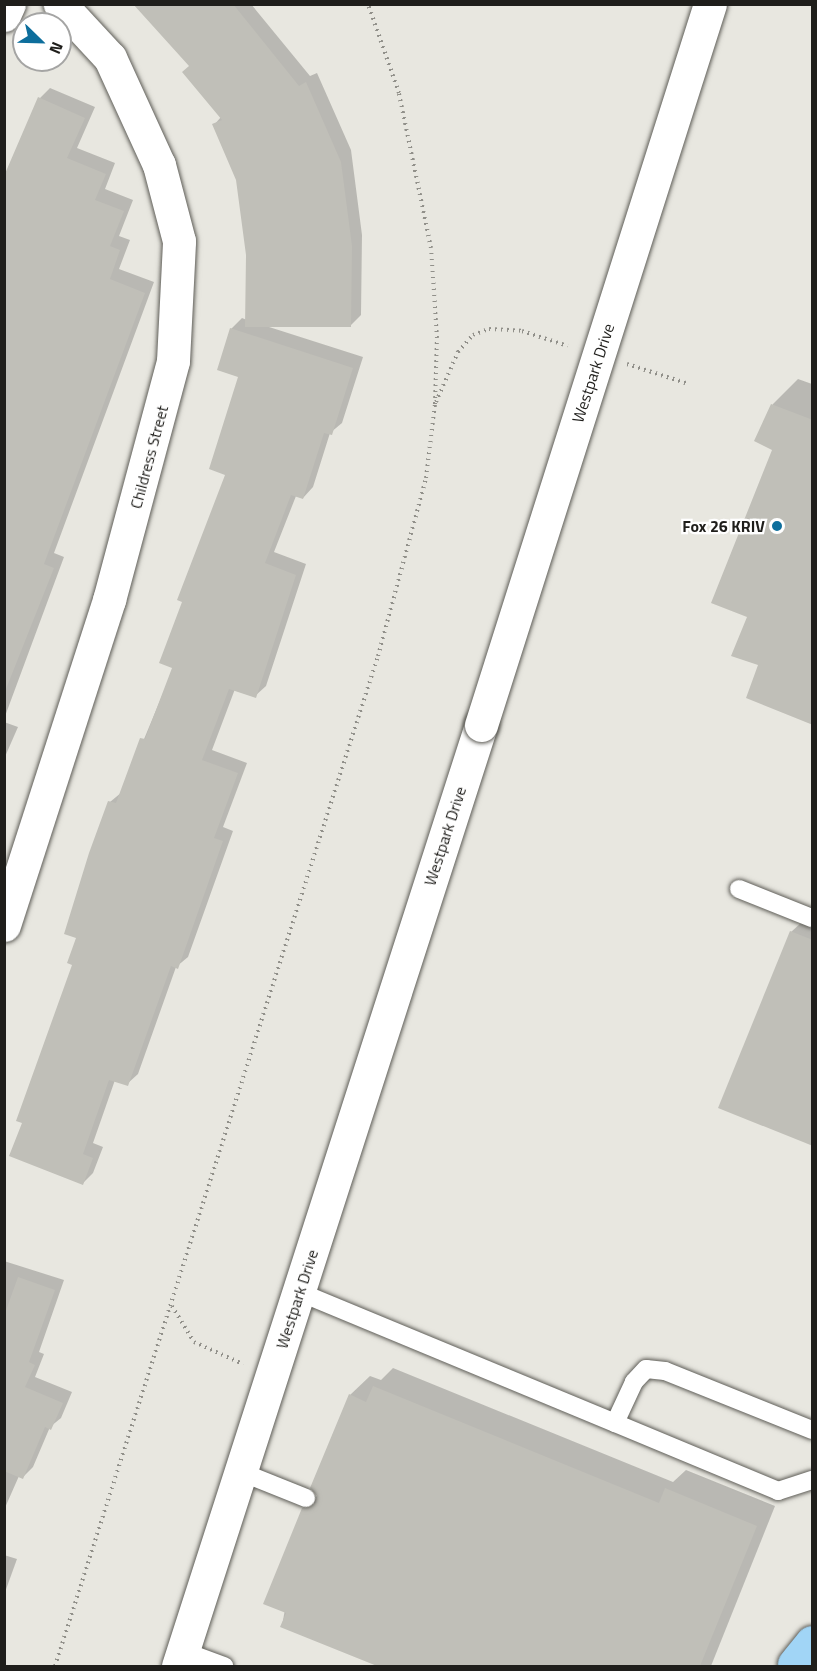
<!DOCTYPE html>
<style>
body{margin:0}
#map{position:relative;width:817px;height:1671px;overflow:hidden;background:#e8e7e0;font-family:"Titillium Web",sans-serif}
div>[style]{position:absolute}
.shadow>*{inset:0;background:#0003}
.building>*{inset:0;background:#c0bfb8}
.path>*{height:4px;margin-top:-2px;transform-origin:0;background:repeating-linear-gradient(90deg,#91908a 0 1.5px,transparent 0 6px)}
.roads{filter:drop-shadow(0 0 2px #5f5e58) drop-shadow(0 0 2px #5f5e58)}
.lane>*{height:18px;margin:-9px;padding:0 9px;transform-origin:9px;border-radius:9px;background:#fff}
.street>*{height:33px;margin:-16.5px;padding:0 16.5px;transform-origin:16.5px;border-radius:16.5px;background:#fff}
.secondary>*{height:33px;margin:-16.5px;padding:0 16.5px;transform-origin:16.5px;border-radius:16.5px;background:#fff}
.highway>*{height:33px;margin:-16.5px;padding:0 16.5px;transform-origin:16.5px;border-radius:16.5px;background:#a1d5f6}
.bridges{filter:drop-shadow(0 0 2px #5f5e58) drop-shadow(0 0 2px #5f5e58)}
.secondary-bridge>*{height:33px;margin:-16.5px;padding:0 16.5px;transform-origin:16.5px;border-radius:16.5px;background:#fff}
.dots>*{width:16px;height:16px;translate:-50% -50%;box-sizing:border-box;border:3px solid #fff;border-radius:50%}
span{translate:-50% -50%;white-space:nowrap;text-align:center;line-height:1.15;-webkit-text-stroke:4.5px #fff;paint-order:stroke}
.street-label{font-size:16px;color:#1f1e1b}
.poi-label{font-size:16px;color:#1f1e1b;font-weight:700}
.right{translate:-100% -50%;text-align:right}
.frame{position:absolute;inset:0;border:6px solid #1f1e1b;pointer-events:none}
.north{position:absolute;left:12px;top:12px;width:60px;height:60px;box-sizing:border-box;background:#fff;border:2px solid #a5a5a4;border-radius:50%;rotate:113deg;font-size:16px;font-weight:700;line-height:24px;text-align:center;color:#1f1e1b}
.north::after{content:'';display:block;margin:auto;width:21px;height:27px;background:#0d6e9c;clip-path:polygon(50% 0,100% 100%,50% 72%,0 100%)}
</style>
<div id="map">
<div class="shadow">
<i style="clip-path:polygon(154px 4px,251px 4px,310px 76px,317px 73px,351px 150px,362px 235px,361px 315px,350px 326px,266px 326px,363px 357px,342px 423px,330px 433px,313px 487px,303px 498px,296px 496px,274px 552px,306px 564px,266px 686px,255px 696px,235px 689px,212px 750px,247px 763px,223px 827px,233px 831px,188px 957px,176px 967px,138px 1074px,127px 1084px,115px 1080px,93px 1143px,103px 1147px,93px 1173px,83px 1183px,24px 1123px,74px 964px,110px 802px,122px 792px,174px 667px,227px 474px,240px 376px,231px 329px,242px 318px,247px 320px,247px 255px,238px 179px,214px 125px,221px 117px)"></i>
<i style="clip-path:polygon(50px 88px,95px 107px,77px 148px,115px 163px,105px 189px,133px 200px,119px 236px,130px 240px,119px 269px,154px 282px,54px 553px,64px 557px,4px 719px,4px 180px,40px 98px)"></i>
<i style="clip-path:polygon(798px 379px,812px 384px,812px 724px,759px 664px,748px 616px,774px 449px,756px 440px,773px 404px)"></i>
<i style="clip-path:polygon(4px 722px,18px 727px,4px 759px)"></i>
<i style="clip-path:polygon(812px 913px,812px 1144px,720px 1107px,791px 932px)"></i>
<i style="clip-path:polygon(4px 1261px,64px 1280px,39px 1352px,44px 1354px,35px 1377px,72px 1392px,61px 1418px,50px 1427px,33px 1467px,23px 1477px,19px 1476px,4px 1510px)"></i>
<i style="clip-path:polygon(393px 1368px,673px 1482px,686px 1470px,775px 1506px,711px 1666px,381px 1666px,282px 1626px,303px 1509px,318px 1495px,350px 1395px,370px 1376px,381px 1380px)"></i>
<i style="clip-path:polygon(4px 1555px,17px 1559px,4px 1595px)"></i>
</div>
<div class="building">
<i style="clip-path:polygon(133px 4px,233px 4px,299px 86px,306px 82px,341px 162px,352px 246px,351px 327px,245px 327px,246px 255px,236px 180px,212px 124px,222px 120px,182px 72px,189px 66px)"></i>
<i style="clip-path:polygon(38px 97px,85px 118px,67px 158px,106px 174px,95px 200px,124px 211px,110px 246px,120px 250px,110px 279px,145px 293px,44px 564px,54px 568px,6px 689px,4px 176px)"></i>
<i style="clip-path:polygon(230px 328px,353px 368px,332px 435px,324px 433px,303px 499px,291px 495px,265px 563px,296px 575px,256px 698px,229px 689px,202px 760px,238px 773px,214px 838px,223px 841px,178px 969px,171px 966px,128px 1086px,109px 1080px,83px 1154px,93px 1158px,83px 1185px,9px 1156px,22px 1123px,16px 1121px,72px 965px,67px 963px,76px 938px,64px 934px,89px 853px,108px 801px,116px 803px,140px 738px,145px 739px,172px 668px,159px 663px,182px 602px,177px 600px,225px 475px,209px 469px,238px 377px,217px 370px)"></i>
<i style="clip-path:polygon(771px 404px,813px 420px,813px 725px,746px 698px,758px 665px,731px 656px,747px 617px,711px 603px,772px 450px,754px 441px)"></i>
<i style="clip-path:polygon(790px 931px,813px 940px,813px 1146px,718px 1108px)"></i>
<i style="clip-path:polygon(18px 1277px,55px 1290px,29px 1362px,35px 1365px,25px 1387px,63px 1403px,51px 1430px,45px 1427px,23px 1479px,4px 1471px,4px 1316px)"></i>
<i style="clip-path:polygon(373px 1386px,659px 1503px,665px 1488px,757px 1526px,700px 1666px,377px 1666px,280px 1627px,286px 1613px,263px 1604px,302px 1508px,316px 1503px,317px 1496px,310px 1488px,349px 1394px,366px 1402px)"></i>
</div>
<div class="path">
<i style="left:627px;top:364px;width:65px;rotate:17.9deg"></i>
<i style="left:436px;top:402px;width:55px;rotate:-66.3deg"></i>
<i style="left:458px;top:352px;width:23px;rotate:-49deg"></i>
<i style="left:473px;top:335px;width:17px;rotate:-21deg"></i>
<i style="left:489px;top:329px;width:33px;rotate:3deg"></i>
<i style="left:522px;top:331px;width:48px;rotate:18.1deg"></i>
<i style="left:172px;top:1306px;width:42px;rotate:58.6deg"></i>
<i style="left:194px;top:1342px;width:54px;rotate:24.2deg"></i>
<i style="left:55px;top:1666px;width:1060px;rotate:-72.27deg"></i>
<i style="left:378px;top:656px;width:184px;rotate:-74.9deg"></i>
<i style="left:426px;top:478px;width:75px;rotate:-83.1deg"></i>
<i style="left:435px;top:404px;width:66px;rotate:-88.3deg"></i>
<i style="left:437px;top:338px;width:90px;rotate:-93.8deg"></i>
<i style="left:431px;top:248px;width:158px;rotate:-101.7deg"></i>
<i style="left:399px;top:93px;width:94px;rotate:-109.2deg"></i>
</div>
<div class="roads">
<div class="lane">
<i style="left:739px;top:889px;width:79px;rotate:21.7deg"></i>
<i style="left:299px;top:1292px;width:342px;rotate:22.5deg"></i>
<i style="left:812px;top:1430px;width:158px;rotate:-158.1deg"></i>
<i style="left:665px;top:1371px;width:19px;rotate:-174deg"></i>
<i style="left:646px;top:1369px;width:18px;rotate:133deg"></i>
<i style="left:634px;top:1382px;width:45px;rotate:114.9deg"></i>
<i style="left:615px;top:1423px;width:177px;rotate:22.6deg"></i>
<i style="left:778px;top:1491px;width:36px;rotate:-18deg"></i>
<i style="left:241px;top:1472px;width:70px;rotate:21.8deg"></i>
<i style="left:183px;top:1651px;width:44px;rotate:20.1deg"></i>
</div>
<div class="street">
<i style="left:4px;top:15px;width:12px;rotate:-66deg"></i>
<i style="left:4px;top:925px;width:342px;rotate:-72.1deg"></i>
<i style="left:109px;top:600px;width:247px;rotate:-75deg"></i>
<i style="left:173px;top:361px;width:120px;rotate:-87.1deg"></i>
<i style="left:179px;top:241px;width:79px;rotate:-104.7deg"></i>
<i style="left:159px;top:165px;width:118px;rotate:-114.6deg"></i>
<i style="left:110px;top:58px;width:74px;rotate:-132.8deg"></i>
</div>
<div class="secondary">
<i style="left:178px;top:1666px;width:989px;rotate:-72.15deg"></i>
</div>
<div class="highway">
<i style="left:794px;top:1664px;width:28px;rotate:-51deg"></i>
</div>
</div>
<div class="bridges">
<div class="secondary-bridge">
<i style="left:481px;top:725px;width:756px;rotate:-72.38deg"></i>
</div>
</div>
<div class="dots">
<i style="left:777px;top:526px;background:#0d6e9c"></i>
</div>
<div class="street-label">
<span style="left:593px;top:373px;rotate:-72deg">Westpark Drive</span>
<span style="left:149px;top:457px;rotate:-75deg">Childress Street</span>
<span style="left:445px;top:836px;rotate:-72deg">Westpark Drive</span>
<span style="left:297px;top:1299px;rotate:-72deg">Westpark Drive</span>
</div>
<div class="poi-label">
<span class="right" style="left:765px;top:526px">Fox 26 KRIV</span>
</div>
<div class="frame"></div>
<div class="north">N</div>
</div>
